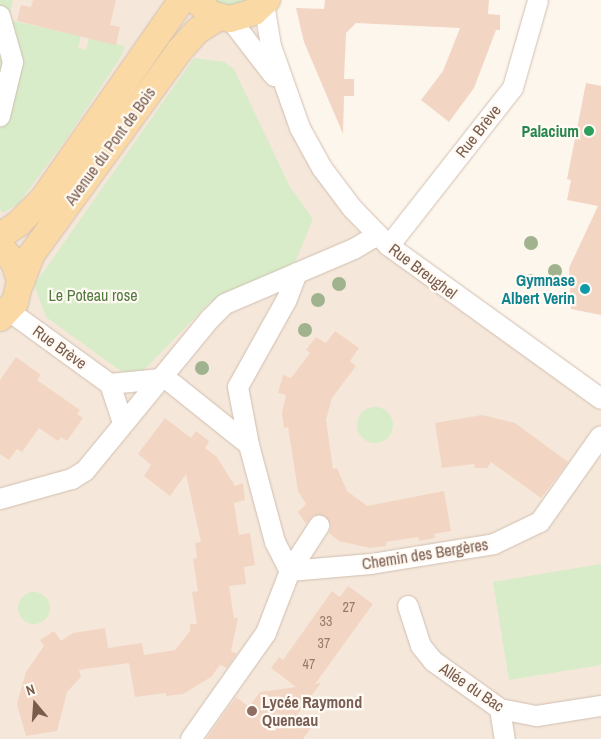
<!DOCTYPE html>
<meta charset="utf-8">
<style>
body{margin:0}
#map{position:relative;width:601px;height:739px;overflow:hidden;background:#fdf6ec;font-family:"Archivo Narrow",sans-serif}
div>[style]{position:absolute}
.residential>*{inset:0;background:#f5e8da}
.green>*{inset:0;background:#d8ecc9}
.round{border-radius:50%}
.building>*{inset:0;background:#f3d5c3}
.roads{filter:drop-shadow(0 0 1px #d1beb0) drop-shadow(0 0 1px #d1beb0)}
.minor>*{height:20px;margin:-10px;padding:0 10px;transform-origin:10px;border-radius:10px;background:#fff}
.major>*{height:26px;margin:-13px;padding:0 13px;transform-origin:13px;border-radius:13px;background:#fbd9a5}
.trees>*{width:14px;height:14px;margin:-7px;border-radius:50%;background:#a0b28e}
.dots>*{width:14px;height:14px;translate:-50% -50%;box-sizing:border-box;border:2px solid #fffaf3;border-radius:50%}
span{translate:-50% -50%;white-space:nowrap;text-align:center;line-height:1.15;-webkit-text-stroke:4.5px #fffaf3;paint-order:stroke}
.number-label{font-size:14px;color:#987a6a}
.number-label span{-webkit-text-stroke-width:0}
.street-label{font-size:16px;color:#7a5c4d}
.leisure-label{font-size:16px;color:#27864d;font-weight:700}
.right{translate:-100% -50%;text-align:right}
.culture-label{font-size:16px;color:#0d838f;font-weight:700}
.park-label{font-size:16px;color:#537a41}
.education-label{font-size:16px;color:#785e54;font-weight:700}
.left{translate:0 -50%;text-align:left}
.north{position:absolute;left:10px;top:679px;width:50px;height:50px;-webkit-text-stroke:4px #fffaf3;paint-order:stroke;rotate:342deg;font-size:14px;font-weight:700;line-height:20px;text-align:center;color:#7a5c4d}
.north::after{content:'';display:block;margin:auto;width:18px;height:22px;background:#7a5c4d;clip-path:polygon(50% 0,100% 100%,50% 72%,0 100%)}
</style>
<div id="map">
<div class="residential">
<i style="clip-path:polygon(0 0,246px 0,289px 123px,354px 222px,601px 394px,601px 739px,0 739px)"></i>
</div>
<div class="green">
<i style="clip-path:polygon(0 0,13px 0,9px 20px,81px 36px,78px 48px,86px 50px,89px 38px,125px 46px,122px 55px,67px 138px,18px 204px,3px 213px,0 210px)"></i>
<i style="clip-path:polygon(211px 0,252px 0,231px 7px)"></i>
<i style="clip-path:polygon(194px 58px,224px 62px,234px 69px,289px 185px,313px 219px,295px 263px,210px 302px,145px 369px,129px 377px,46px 317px,34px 285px)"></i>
<i class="round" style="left:357px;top:407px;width:36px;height:36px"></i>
<i style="clip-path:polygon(601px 564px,601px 665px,509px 680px,493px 582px)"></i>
<i class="round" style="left:18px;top:592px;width:32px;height:32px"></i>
</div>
<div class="building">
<i style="clip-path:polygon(33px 0,116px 0,110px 25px,120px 27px,116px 45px,17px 21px,21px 5px,31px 7px)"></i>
<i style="clip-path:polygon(325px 0,489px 0,488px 14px,500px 15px,500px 30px,496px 30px,474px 88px,449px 122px,421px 100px,443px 71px,460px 28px,356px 23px,346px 33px,344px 79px,354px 79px,354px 96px,344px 96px,343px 134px,304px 42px,296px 8px,324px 9px)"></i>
<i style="clip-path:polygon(586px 83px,601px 86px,601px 315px,571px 309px,569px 268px,598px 206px,567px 200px,571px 180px,567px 179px)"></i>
<i style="clip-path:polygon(335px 331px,359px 348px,350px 361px,356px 366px,332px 398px,326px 420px,333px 469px,337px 468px,347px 491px,367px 506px,444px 491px,451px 531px,434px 534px,435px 538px,419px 541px,418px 537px,386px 542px,386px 546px,370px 548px,339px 541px,329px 533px,331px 526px,325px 516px,314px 515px,306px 524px,298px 512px,306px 504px,298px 491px,288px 427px,284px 428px,282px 413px,286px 395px,278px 393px,283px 375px,291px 378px,310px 353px,306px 350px,316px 337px,326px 343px)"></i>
<i style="clip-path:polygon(16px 357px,41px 375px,37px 380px,80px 410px,77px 414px,83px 418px,67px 441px,61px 437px,58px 441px,39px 428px,22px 452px,17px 449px,9px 460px,0 454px,0 380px)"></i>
<i style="clip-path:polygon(482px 415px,515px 423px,568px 462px,541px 498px,491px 462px,487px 468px,475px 468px,474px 464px,442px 468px,435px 423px)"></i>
<i style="clip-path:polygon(165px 418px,191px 438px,196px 431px,209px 441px,205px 448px,217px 457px,235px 486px,243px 483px,245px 500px,234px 503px,239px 535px,250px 533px,255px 565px,244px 567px,246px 584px,229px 586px,234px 618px,238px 618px,231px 652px,237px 653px,227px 668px,220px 665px,211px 677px,183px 694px,166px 696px,166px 693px,135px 697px,129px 663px,79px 670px,81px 677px,67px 692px,57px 731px,26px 736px,17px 704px,26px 672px,44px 646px,40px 640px,54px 631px,61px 641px,73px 633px,105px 628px,108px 648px,142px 643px,144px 655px,175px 650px,190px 631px,190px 624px,197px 624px,192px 592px,198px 591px,193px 559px,197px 558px,195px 543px,201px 542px,186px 474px,170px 496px,144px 476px,151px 465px,138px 454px)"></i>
<i style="clip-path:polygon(348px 586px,373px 604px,315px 684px,321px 683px,296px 716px,311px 728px,303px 739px,206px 739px,236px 697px,249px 707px,260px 692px,296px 687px,271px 668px,279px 657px,283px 660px,332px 591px,340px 597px)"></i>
</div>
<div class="roads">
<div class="minor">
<i style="left:264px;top:4px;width:43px;rotate:80.5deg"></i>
<i style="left:271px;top:46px;width:87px;rotate:70.5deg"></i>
<i style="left:300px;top:128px;width:46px;rotate:61.2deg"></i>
<i style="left:322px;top:168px;width:50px;rotate:53.1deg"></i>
<i style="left:352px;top:208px;width:53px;rotate:45.8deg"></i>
<i style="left:389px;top:246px;width:261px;rotate:35.8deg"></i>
<i style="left:0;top:16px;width:48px;rotate:74.2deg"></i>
<i style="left:13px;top:62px;width:56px;rotate:103.5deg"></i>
<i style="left:230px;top:19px;width:72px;rotate:52.3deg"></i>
<i style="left:389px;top:246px;width:201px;rotate:-51.9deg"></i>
<i style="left:513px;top:88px;width:91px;rotate:-74deg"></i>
<i style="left:297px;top:273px;width:30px;rotate:111deg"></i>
<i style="left:286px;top:301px;width:98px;rotate:119.2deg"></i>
<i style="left:238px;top:387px;width:59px;rotate:79.3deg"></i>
<i style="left:249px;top:445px;width:100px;rotate:75deg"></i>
<i style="left:275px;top:542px;width:33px;rotate:63deg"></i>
<i style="left:290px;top:571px;width:81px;rotate:-4.9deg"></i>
<i style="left:371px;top:564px;width:125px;rotate:-9.2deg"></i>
<i style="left:494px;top:544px;width:51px;rotate:-25.6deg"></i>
<i style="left:540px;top:522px;width:105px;rotate:-54.7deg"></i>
<i style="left:9px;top:311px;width:125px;rotate:35.9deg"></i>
<i style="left:110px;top:384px;width:41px;rotate:71.6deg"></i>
<i style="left:163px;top:376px;width:110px;rotate:38.7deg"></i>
<i style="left:110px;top:384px;width:51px;rotate:-5.6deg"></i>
<i style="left:0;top:499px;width:75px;rotate:-15.5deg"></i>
<i style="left:72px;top:479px;width:15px;rotate:-32deg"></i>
<i style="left:85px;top:471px;width:197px;rotate:-50.6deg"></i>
<i style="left:210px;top:319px;width:21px;rotate:-45deg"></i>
<i style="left:225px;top:304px;width:140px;rotate:-23.1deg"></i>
<i style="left:354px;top:249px;width:27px;rotate:-31deg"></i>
<i style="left:408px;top:606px;width:42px;rotate:72deg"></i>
<i style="left:421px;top:646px;width:19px;rotate:51deg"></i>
<i style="left:433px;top:661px;width:82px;rotate:35.6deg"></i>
<i style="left:500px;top:709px;width:38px;rotate:11deg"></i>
<i style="left:537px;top:716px;width:65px;rotate:-8.9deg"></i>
<i style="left:500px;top:709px;width:30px;rotate:81deg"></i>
<i style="left:191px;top:739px;width:130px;rotate:-54.7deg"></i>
<i style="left:266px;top:633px;width:66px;rotate:-68.8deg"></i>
<i style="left:290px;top:571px;width:54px;rotate:-57.2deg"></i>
</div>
<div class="major">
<i style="left:195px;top:0;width:23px;rotate:40deg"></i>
<i style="left:213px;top:15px;width:17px;rotate:13deg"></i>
<i style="left:230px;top:19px;width:25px;rotate:-16deg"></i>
<i style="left:254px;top:12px;width:18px;rotate:-43deg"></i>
<i style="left:0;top:236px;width:22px;rotate:-34deg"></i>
<i style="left:18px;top:224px;width:35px;rotate:-45deg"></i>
<i style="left:43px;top:199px;width:243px;rotate:-55.1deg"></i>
<i style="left:0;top:246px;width:21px;rotate:49deg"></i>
<i style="left:14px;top:262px;width:20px;rotate:72deg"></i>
<i style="left:20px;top:281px;width:22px;rotate:103deg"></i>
<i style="left:15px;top:302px;width:22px;rotate:133deg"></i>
<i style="left:19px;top:287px;width:34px;rotate:-69deg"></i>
<i style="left:31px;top:255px;width:252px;rotate:-54deg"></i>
<i style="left:179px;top:51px;width:27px;rotate:-48deg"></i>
<i style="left:197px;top:31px;width:26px;rotate:-32deg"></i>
</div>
</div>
<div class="trees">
<i style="left:531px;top:243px"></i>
<i style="left:555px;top:271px"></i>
<i style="left:531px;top:281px"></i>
<i style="left:339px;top:284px"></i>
<i style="left:318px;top:300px"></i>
<i style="left:305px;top:330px"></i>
<i style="left:202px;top:368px"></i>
</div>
<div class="dots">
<i style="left:589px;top:131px;background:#2e9e5b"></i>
<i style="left:585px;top:289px;background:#0f9aa8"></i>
<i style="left:252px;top:711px;background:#8d6e63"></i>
</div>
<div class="number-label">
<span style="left:349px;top:607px">27</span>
<span style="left:326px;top:621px">33</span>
<span style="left:324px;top:643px">37</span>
<span style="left:309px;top:664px">47</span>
</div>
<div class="street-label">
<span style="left:478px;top:131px;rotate:-52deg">Rue Brève</span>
<span style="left:110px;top:146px;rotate:-54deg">Avenue du Pont de Bois</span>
<span style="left:423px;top:271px;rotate:37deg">Rue Breughel</span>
<span style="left:60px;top:347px;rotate:36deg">Rue Brève</span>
<span style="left:425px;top:554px;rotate:-9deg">Chemin des Bergères</span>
<span style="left:472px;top:687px;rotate:34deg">Allée du Bac</span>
</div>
<div class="leisure-label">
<span class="right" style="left:579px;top:131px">Palacium</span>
</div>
<div class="culture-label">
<span class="right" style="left:575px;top:289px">Gymnase<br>Albert Verin</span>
</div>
<div class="park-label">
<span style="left:93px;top:295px">Le Poteau rose</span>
</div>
<div class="education-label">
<span class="left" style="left:262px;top:711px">Lycée Raymond<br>Queneau</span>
</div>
<div class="north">N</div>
</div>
